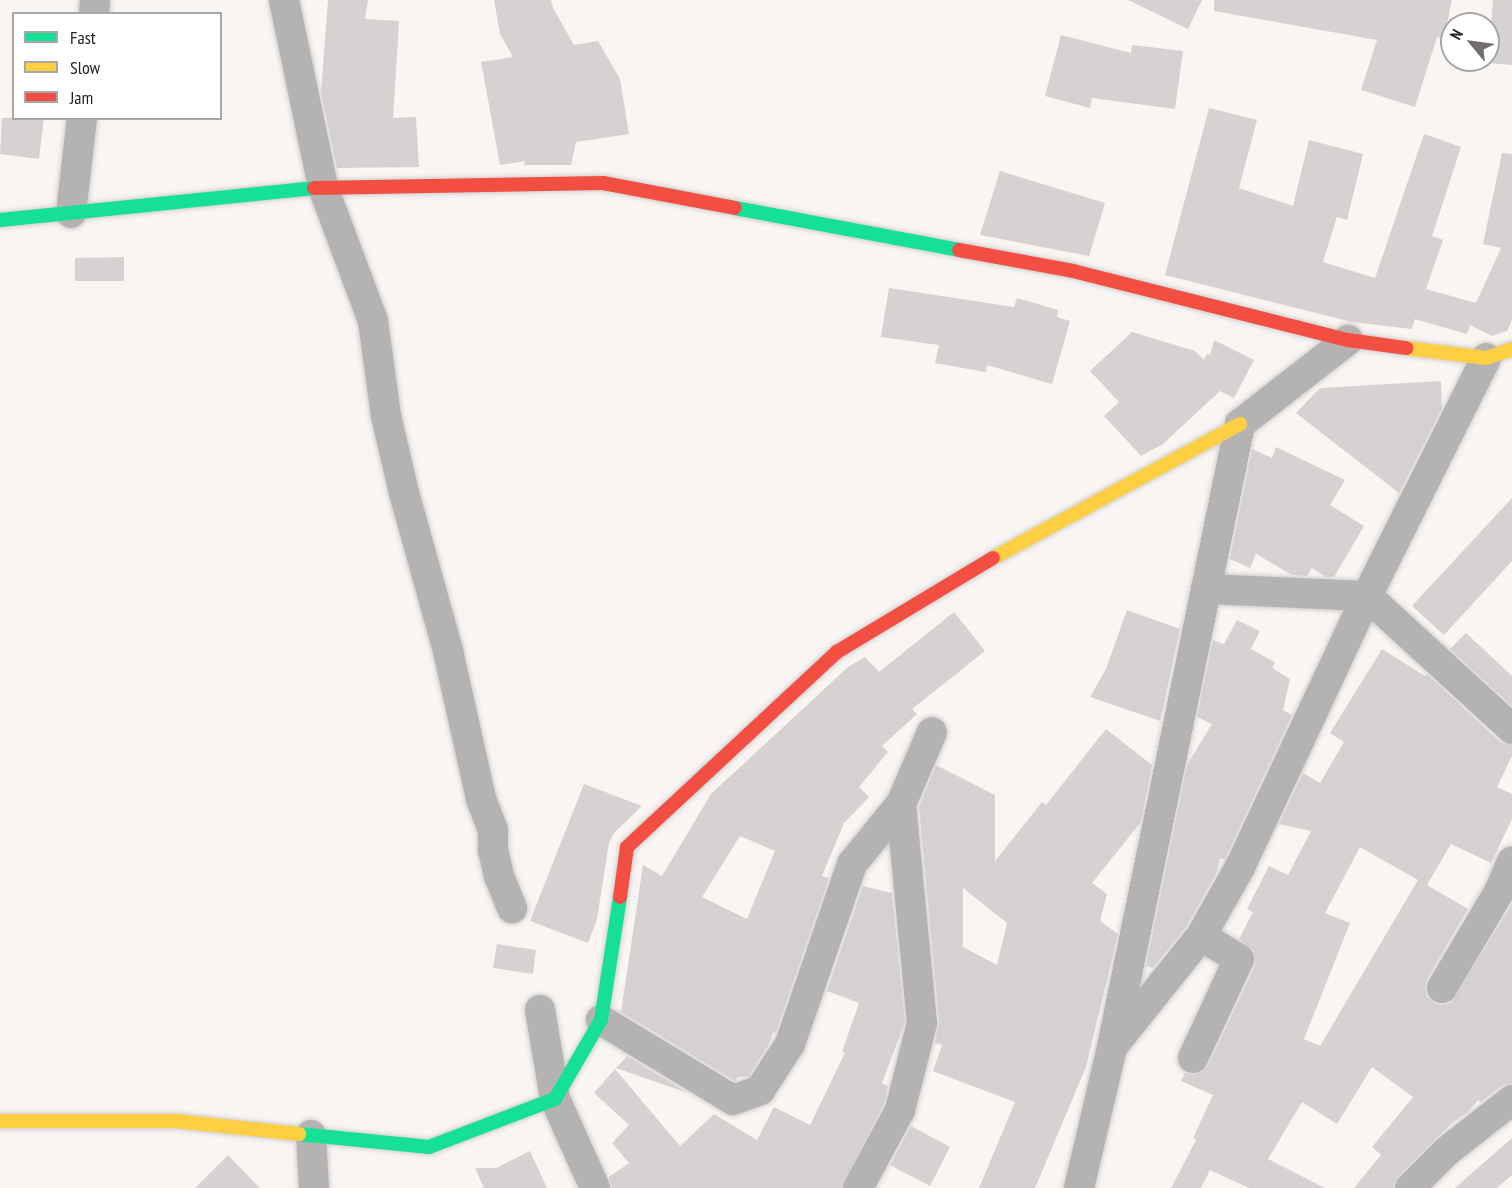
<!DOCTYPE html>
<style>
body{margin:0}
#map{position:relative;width:1512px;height:1188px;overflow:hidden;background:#f8f5f3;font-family:"PT Sans Narrow",sans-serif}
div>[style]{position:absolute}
.building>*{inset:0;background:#d5d2d1}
.roads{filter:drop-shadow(0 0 2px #d1cfce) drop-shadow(0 0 2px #d1cfce)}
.street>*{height:30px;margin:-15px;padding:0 15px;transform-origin:15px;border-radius:15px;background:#b4b3b2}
.fast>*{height:14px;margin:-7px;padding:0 7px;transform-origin:7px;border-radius:7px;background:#16e098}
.slow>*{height:14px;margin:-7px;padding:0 7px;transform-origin:7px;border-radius:7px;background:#ffcf43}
.jam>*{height:14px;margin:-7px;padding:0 7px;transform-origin:7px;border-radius:7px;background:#f24e42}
span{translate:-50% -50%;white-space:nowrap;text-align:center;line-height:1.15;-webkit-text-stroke:4.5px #fff;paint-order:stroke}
.legend{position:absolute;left:12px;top:12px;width:210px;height:108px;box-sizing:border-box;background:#fff;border:2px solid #a8a7a7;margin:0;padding:8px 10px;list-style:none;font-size:18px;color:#262423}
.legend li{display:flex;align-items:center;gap:12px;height:30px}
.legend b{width:30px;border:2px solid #a8a7a7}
.north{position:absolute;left:1440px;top:12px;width:60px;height:60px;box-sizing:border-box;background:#fff;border:2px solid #a8a7a7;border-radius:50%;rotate:299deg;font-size:16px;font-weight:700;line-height:24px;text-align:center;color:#262423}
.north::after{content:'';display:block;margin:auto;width:21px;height:27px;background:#706d6c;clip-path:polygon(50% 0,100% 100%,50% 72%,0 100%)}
</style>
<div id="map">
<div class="building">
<i style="clip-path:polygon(328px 0,368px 0,365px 19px,399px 21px,393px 118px,416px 117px,419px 167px,337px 168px,321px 93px)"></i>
<i style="clip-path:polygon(494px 0,551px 0,553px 8px,574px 45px,598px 41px,620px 79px,629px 134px,576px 142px,571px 165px,524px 165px,525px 161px,500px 165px,481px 62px,513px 57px,500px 34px)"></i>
<i style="clip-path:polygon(1128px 0,1202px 0,1188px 29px)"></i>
<i style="clip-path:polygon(1214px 0,1452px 0,1444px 38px,1437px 37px,1415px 107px,1361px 90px,1377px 40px,1214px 11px)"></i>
<i style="clip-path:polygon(1493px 0,1512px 0,1512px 65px,1488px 63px)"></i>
<i style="clip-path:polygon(1061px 35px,1131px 53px,1132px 45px,1183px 51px,1175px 109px,1092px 98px,1090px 108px,1045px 96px)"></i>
<i style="clip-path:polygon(1209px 108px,1257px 120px,1239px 188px,1293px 206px,1309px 140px,1363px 154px,1347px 220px,1337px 217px,1323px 262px,1375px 278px,1424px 134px,1461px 147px,1432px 236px,1443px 240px,1426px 289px,1476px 303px,1501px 248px,1483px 244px,1502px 153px,1512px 154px,1512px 320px,1507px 331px,1492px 336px,1470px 325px,1467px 334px,1415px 319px,1412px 329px,1352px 322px,1165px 275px)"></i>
<i style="clip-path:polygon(2px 118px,44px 118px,39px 159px,0 154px)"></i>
<i style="clip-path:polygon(1000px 171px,1105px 203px,1089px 256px,980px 235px)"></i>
<i style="clip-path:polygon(124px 257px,124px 281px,75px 281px,75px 258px)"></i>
<i style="clip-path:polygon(889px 288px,1014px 307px,1017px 298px,1058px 310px,1057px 317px,1070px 321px,1052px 384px,987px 365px,986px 372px,935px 363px,939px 345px,881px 337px)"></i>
<i style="clip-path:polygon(1132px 332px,1195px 351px,1204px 360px,1207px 354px,1210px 355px,1214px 340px,1254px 360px,1234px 398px,1220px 391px,1163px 444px,1141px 456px,1104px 416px,1119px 402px,1090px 371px)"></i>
<i style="clip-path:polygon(1441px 381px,1442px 408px,1399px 493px,1296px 413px,1320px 388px)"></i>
<i style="clip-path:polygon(1276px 447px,1345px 480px,1330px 505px,1364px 526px,1334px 577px,1326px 577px,1312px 568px,1307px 576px,1292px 575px,1256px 554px,1250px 568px,1230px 559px,1252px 449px,1272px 458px)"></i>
<i style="clip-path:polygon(1512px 498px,1512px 561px,1444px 635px,1412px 606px)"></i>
<i style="clip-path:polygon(1127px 610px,1180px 629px,1160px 721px,1090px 697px,1106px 669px)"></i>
<i style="clip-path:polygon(evenodd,954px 612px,985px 651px,912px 709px,917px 714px,882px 746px,888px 752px,859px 787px,869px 797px,844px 823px,822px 876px,829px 878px,776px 1032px,774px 1031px,769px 1044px,749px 1076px,738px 1077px,735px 1081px,621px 1012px,643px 865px,662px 876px,711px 794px,848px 667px,865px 657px,879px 672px,954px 612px,740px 836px,775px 851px,747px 919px,702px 897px,740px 836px)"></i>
<i style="clip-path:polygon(1237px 620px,1260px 631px,1251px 649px,1275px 662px,1272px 668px,1290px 679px,1283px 710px,1292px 715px,1225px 859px,1220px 859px,1216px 874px,1186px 927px,1153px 968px,1146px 966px,1187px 765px,1212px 724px,1197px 717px,1213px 640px,1224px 644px)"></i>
<i style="clip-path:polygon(1466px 633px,1512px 676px,1512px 706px,1450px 649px)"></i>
<i style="clip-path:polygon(evenodd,1382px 649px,1425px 676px,1427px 674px,1500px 742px,1512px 746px,1512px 756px,1497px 787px,1512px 794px,1512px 819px,1491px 863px,1451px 844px,1427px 885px,1468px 909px,1427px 979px,1425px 988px,1427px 997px,1434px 1003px,1442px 1005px,1451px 1003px,1512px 904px,1512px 1083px,1501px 1086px,1481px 1102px,1478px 1100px,1467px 1113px,1453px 1122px,1398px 1176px,1393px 1188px,1354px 1188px,1381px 1155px,1372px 1147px,1413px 1097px,1372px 1067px,1337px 1124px,1302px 1102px,1268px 1159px,1325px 1188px,1249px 1188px,1210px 1170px,1201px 1188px,1171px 1188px,1196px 1140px,1193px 1138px,1213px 1095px,1181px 1081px,1185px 1073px,1195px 1075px,1208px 1066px,1255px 966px,1254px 951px,1239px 939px,1253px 912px,1247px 909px,1269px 866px,1288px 875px,1311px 831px,1279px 824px,1303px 773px,1320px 783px,1344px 742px,1330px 733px,1382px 649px,1360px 847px,1418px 880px,1320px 1046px,1304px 1039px,1350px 923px,1325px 913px,1360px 847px)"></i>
<i style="clip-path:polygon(evenodd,1106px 729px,1152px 765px,1141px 822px,1092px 883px,1107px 894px,1100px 921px,1118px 934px,1086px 1067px,1035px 1188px,979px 1188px,1015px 1102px,933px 1071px,942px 1045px,935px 1043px,939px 1021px,919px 807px,936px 765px,995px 795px,995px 861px,1042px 802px,1046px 805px,1106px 729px,963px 888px,1007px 923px,997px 965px,963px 947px,963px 888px)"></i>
<i style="clip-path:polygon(584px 784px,642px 806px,614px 833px,609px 843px,597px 919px,588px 943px,530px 921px)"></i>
<i style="clip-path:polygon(863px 886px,892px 893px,905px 1022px,882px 1083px,888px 1086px,884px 1104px,841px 1188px,612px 1188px,609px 1177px,629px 1163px,612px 1143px,629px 1125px,594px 1093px,615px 1069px,680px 1146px,714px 1114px,757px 1140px,774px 1107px,810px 1125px,845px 1053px,842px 1052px,859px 1003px,827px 991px)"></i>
<i style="clip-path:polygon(497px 944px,536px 950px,533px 974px,493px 968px)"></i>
<i style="clip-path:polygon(627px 1056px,688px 1093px,616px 1068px)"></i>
<i style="clip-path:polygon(911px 1126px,950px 1147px,930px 1186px,890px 1165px)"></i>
<i style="clip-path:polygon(1512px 1138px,1512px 1175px,1497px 1188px,1455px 1188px)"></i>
<i style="clip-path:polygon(530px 1151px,547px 1188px,484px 1188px,475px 1168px,496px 1168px)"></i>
<i style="clip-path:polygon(228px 1155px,260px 1188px,195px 1188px)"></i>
</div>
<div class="roads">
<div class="street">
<i style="left:284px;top:0;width:191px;rotate:78.2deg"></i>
<i style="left:323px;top:187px;width:143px;rotate:69.5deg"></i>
<i style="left:373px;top:321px;width:96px;rotate:82.2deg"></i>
<i style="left:386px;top:416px;width:79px;rotate:76.8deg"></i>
<i style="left:404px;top:493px;width:164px;rotate:74.4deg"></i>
<i style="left:448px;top:651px;width:152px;rotate:77.4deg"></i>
<i style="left:481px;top:799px;width:33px;rotate:69deg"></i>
<i style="left:493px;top:830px;width:20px;rotate:90deg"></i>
<i style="left:493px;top:850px;width:27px;rotate:77deg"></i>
<i style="left:499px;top:876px;width:35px;rotate:68deg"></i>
<i style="left:94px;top:14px;width:14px;rotate:-86deg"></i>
<i style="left:71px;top:213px;width:96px;rotate:-83.4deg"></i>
<i style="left:1206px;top:589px;width:161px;rotate:2.5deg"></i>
<i style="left:1367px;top:596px;width:197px;rotate:42.5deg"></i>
<i style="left:1442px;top:988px;width:112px;rotate:-59.3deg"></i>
<i style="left:1499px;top:892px;width:33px;rotate:-67deg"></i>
<i style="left:540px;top:1010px;width:90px;rotate:80.4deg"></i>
<i style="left:555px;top:1099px;width:98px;rotate:65.8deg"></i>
<i style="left:601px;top:1020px;width:154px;rotate:31.2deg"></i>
<i style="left:733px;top:1100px;width:29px;rotate:-20deg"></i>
<i style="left:760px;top:1090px;width:55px;rotate:-56.9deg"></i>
<i style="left:790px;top:1044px;width:190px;rotate:-71deg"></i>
<i style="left:852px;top:864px;width:77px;rotate:-50.8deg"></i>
<i style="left:901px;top:804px;width:78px;rotate:-66.7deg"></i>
<i style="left:1116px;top:1042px;width:136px;rotate:-51.3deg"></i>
<i style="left:1201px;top:936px;width:79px;rotate:-60.5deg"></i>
<i style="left:1240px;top:867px;width:299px;rotate:-64.9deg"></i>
<i style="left:1367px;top:596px;width:266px;rotate:-63.4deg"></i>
<i style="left:1193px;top:1058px;width:109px;rotate:-65.1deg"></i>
<i style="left:1239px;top:959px;width:44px;rotate:-148.8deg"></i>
<i style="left:311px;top:1135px;width:53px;rotate:86.8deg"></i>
<i style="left:858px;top:1188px;width:89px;rotate:-61.7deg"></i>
<i style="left:900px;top:1110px;width:90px;rotate:-75.8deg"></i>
<i style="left:922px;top:1023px;width:220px;rotate:-95.5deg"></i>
<i style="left:1079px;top:1188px;width:145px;rotate:-76.8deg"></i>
<i style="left:1112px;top:1047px;width:636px;rotate:-78.39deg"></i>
<i style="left:1240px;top:424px;width:137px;rotate:-37.9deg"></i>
<i style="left:1410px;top:1188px;width:52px;rotate:-45deg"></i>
<i style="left:1447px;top:1151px;width:83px;rotate:-38.1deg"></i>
</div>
<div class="fast">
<i style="left:735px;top:208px;width:228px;rotate:10.6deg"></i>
<i style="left:0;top:220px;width:316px;rotate:-5.8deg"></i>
<i style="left:299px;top:1134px;width:131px;rotate:5.7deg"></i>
<i style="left:429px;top:1147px;width:135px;rotate:-20.9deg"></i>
<i style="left:555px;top:1099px;width:91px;rotate:-59.8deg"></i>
<i style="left:601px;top:1020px;width:124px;rotate:-81.2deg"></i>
</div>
<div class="slow">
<i style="left:1406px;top:348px;width:81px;rotate:7.1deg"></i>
<i style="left:1486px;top:358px;width:28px;rotate:-19deg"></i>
<i style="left:993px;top:558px;width:281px;rotate:-28.5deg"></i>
<i style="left:0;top:1121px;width:175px"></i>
<i style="left:175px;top:1121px;width:125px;rotate:6deg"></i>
</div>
<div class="jam">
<i style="left:314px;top:188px;width:289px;rotate:-1deg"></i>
<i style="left:603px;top:183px;width:134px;rotate:10.7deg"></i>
<i style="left:959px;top:250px;width:116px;rotate:10.4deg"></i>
<i style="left:1073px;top:271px;width:284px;rotate:14.1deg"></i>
<i style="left:1348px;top:340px;width:59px;rotate:7.9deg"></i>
<i style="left:620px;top:897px;width:50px;rotate:-82deg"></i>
<i style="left:627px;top:847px;width:287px;rotate:-42.9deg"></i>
<i style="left:837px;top:652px;width:182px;rotate:-31.1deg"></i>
</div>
</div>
<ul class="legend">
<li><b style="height:8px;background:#16e098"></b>Fast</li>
<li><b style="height:8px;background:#ffcf43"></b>Slow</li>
<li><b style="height:8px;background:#f24e42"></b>Jam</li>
</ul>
<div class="north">N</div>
</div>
